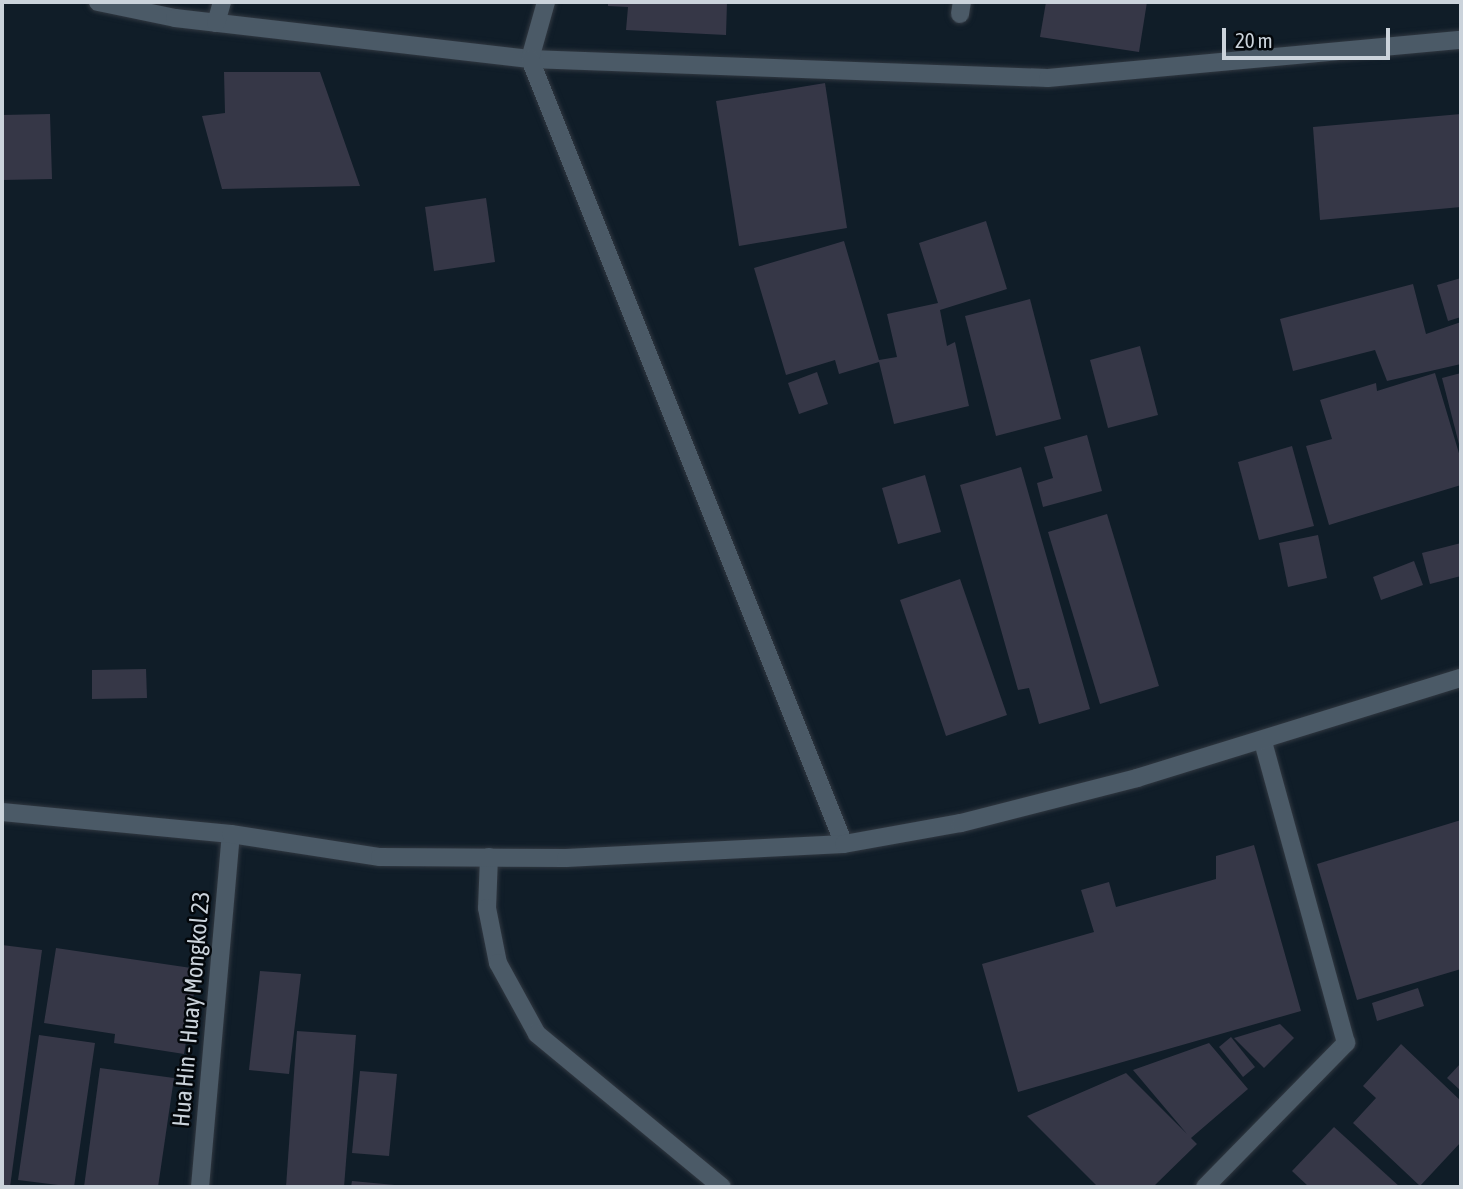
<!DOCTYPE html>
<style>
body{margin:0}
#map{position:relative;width:1463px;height:1189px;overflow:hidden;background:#101d28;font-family:"Asap Condensed",sans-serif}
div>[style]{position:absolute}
.building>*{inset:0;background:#363747}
.roads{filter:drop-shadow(0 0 2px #313841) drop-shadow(0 0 2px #313841)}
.service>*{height:18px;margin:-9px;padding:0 9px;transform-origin:9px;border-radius:9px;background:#4b5a67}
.minor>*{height:18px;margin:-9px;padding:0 9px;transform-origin:9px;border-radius:9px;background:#4b5a67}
.secondary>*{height:18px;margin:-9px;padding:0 9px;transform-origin:9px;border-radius:9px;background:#4b5a67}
span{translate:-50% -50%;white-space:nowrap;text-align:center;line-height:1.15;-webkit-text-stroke:5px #03070b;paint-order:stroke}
.street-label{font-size:24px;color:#cbd3db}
.frame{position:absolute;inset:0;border:4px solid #cbd3db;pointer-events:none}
.scale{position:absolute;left:1222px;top:28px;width:168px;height:32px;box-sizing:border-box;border:4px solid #cbd3db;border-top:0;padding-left:9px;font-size:21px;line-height:24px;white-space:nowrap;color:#cbd3db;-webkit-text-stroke:5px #03070b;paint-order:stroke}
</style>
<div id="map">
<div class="building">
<i style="clip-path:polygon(608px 2px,727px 2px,726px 35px,626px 30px,628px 7px,608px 6px)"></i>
<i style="clip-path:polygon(1046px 2px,1147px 2px,1139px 52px,1040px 37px)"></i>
<i style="clip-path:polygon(224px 72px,320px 72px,360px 186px,222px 189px,202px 116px,225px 113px)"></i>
<i style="clip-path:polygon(825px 83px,847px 228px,739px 246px,716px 101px)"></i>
<i style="clip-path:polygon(50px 114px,52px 179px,2px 180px,2px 115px)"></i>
<i style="clip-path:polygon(1461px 114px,1461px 207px,1320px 220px,1313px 127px)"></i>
<i style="clip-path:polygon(486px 198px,495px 262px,434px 271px,425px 207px)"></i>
<i style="clip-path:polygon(986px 221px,1007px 289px,940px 310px,947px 346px,955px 342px,969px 406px,894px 424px,879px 362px,839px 374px,835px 360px,786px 375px,754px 268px,844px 241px,879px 360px,897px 357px,887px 314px,938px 303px,919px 243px)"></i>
<i style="clip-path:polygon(1461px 278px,1461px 317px,1448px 321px,1437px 285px)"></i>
<i style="clip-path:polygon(1413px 284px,1426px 334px,1461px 322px,1461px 364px,1387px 381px,1375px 350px,1293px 371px,1280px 319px)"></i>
<i style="clip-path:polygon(1030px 299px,1061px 419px,996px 436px,965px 316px)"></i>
<i style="clip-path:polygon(1140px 346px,1158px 415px,1108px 428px,1090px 360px)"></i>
<i style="clip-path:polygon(817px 372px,828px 404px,799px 414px,788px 383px)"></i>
<i style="clip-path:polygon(1435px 373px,1461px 460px,1461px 485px,1329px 525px,1306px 446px,1332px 439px,1320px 400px,1376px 383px,1377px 391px)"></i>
<i style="clip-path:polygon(1461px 373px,1461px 448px,1460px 448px,1442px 378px)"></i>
<i style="clip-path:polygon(1087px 435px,1102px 491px,1043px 507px,1037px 483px,1053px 478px,1044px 447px)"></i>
<i style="clip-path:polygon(1292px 446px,1314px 526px,1259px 540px,1238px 462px)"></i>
<i style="clip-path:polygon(1021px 467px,1090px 709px,1039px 724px,1029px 688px,1018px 690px,960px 485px)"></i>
<i style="clip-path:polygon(925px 475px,941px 532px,898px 544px,882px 488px)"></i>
<i style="clip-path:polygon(1107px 514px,1159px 686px,1100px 704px,1048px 532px)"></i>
<i style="clip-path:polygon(1318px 535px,1327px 578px,1288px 587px,1279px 543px)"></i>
<i style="clip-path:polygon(1461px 543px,1461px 576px,1430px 584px,1422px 553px)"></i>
<i style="clip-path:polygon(1414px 561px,1423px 585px,1381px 600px,1373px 577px)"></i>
<i style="clip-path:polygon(960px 579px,1007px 715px,946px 736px,900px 600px)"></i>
<i style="clip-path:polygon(146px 669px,147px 698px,92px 699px,92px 670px)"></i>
<i style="clip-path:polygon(1461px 820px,1461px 969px,1357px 1000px,1317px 864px)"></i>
<i style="clip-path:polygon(1254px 845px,1301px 1011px,1018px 1092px,982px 964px,1094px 932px,1081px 890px,1109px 882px,1116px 907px,1216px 879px,1216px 856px)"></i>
<i style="clip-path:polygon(2px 945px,42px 950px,10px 1187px,2px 1187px)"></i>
<i style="clip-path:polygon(56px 948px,198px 969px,184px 1054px,114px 1043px,115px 1034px,44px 1023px)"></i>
<i style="clip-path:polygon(260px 971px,301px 974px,289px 1074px,249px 1070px)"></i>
<i style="clip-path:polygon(1418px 988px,1424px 1006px,1377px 1021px,1372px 1003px)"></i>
<i style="clip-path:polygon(1280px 1024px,1294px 1038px,1264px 1068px,1234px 1038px)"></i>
<i style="clip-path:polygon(297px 1031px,356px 1035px,344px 1187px,286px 1187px)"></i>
<i style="clip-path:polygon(39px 1035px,95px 1043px,74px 1187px,18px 1180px)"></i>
<i style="clip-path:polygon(1231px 1037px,1255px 1067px,1243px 1077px,1219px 1047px)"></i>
<i style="clip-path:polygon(1209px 1043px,1248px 1089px,1191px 1138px,1197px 1144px,1153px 1187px,1098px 1187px,1027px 1116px,1126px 1073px,1187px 1134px,1133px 1070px)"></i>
<i style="clip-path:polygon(1401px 1044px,1461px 1101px,1461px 1142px,1420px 1186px,1353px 1123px,1376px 1098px,1363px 1086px)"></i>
<i style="clip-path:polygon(1461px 1063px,1461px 1091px,1447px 1078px)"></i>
<i style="clip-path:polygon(100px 1068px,174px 1078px,158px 1187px,84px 1187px)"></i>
<i style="clip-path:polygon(360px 1071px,397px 1074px,389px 1156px,352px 1153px)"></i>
<i style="clip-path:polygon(1334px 1127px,1400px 1187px,1309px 1187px,1292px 1171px)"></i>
<i style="clip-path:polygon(352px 1181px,395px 1185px,395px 1187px,351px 1187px)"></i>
</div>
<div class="roads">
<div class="service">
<i style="left:530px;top:59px;width:518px;rotate:2.1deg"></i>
<i style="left:1048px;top:78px;width:415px;rotate:-5.3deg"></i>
</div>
<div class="minor">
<i style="left:98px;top:2px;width:79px;rotate:11.7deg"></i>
<i style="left:175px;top:18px;width:357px;rotate:6.6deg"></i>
<i style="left:546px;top:2px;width:59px;rotate:105.7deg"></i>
<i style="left:530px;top:59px;width:845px;rotate:68.2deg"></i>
<i style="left:960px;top:14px;width:12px;rotate:-81deg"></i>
<i style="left:216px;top:23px;width:22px;rotate:-74deg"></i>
<i style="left:489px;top:857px;width:51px;rotate:92.2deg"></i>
<i style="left:487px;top:908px;width:56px;rotate:78.7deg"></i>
<i style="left:498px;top:963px;width:81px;rotate:61.2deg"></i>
<i style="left:537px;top:1034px;width:240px;rotate:39.6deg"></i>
<i style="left:200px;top:1187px;width:354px;rotate:-85deg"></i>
<i style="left:1205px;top:1187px;width:202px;rotate:-45.6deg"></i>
<i style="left:1346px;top:1043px;width:313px;rotate:-105.4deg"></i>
</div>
<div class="secondary">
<i style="left:2px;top:812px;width:230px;rotate:5.5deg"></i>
<i style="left:231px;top:834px;width:151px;rotate:8.8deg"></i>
<i style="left:380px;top:857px;width:186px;rotate:0.3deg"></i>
<i style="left:566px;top:858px;width:278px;rotate:-2.9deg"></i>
<i style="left:844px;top:844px;width:119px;rotate:-10.2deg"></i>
<i style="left:961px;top:823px;width:182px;rotate:-14.3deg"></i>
<i style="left:1137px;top:778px;width:339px;rotate:-17.2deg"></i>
</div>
</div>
<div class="street-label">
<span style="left:191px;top:1009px;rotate:-85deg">Hua Hin - Huay Mongkol 23</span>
</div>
<div class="frame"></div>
<div class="scale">20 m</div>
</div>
